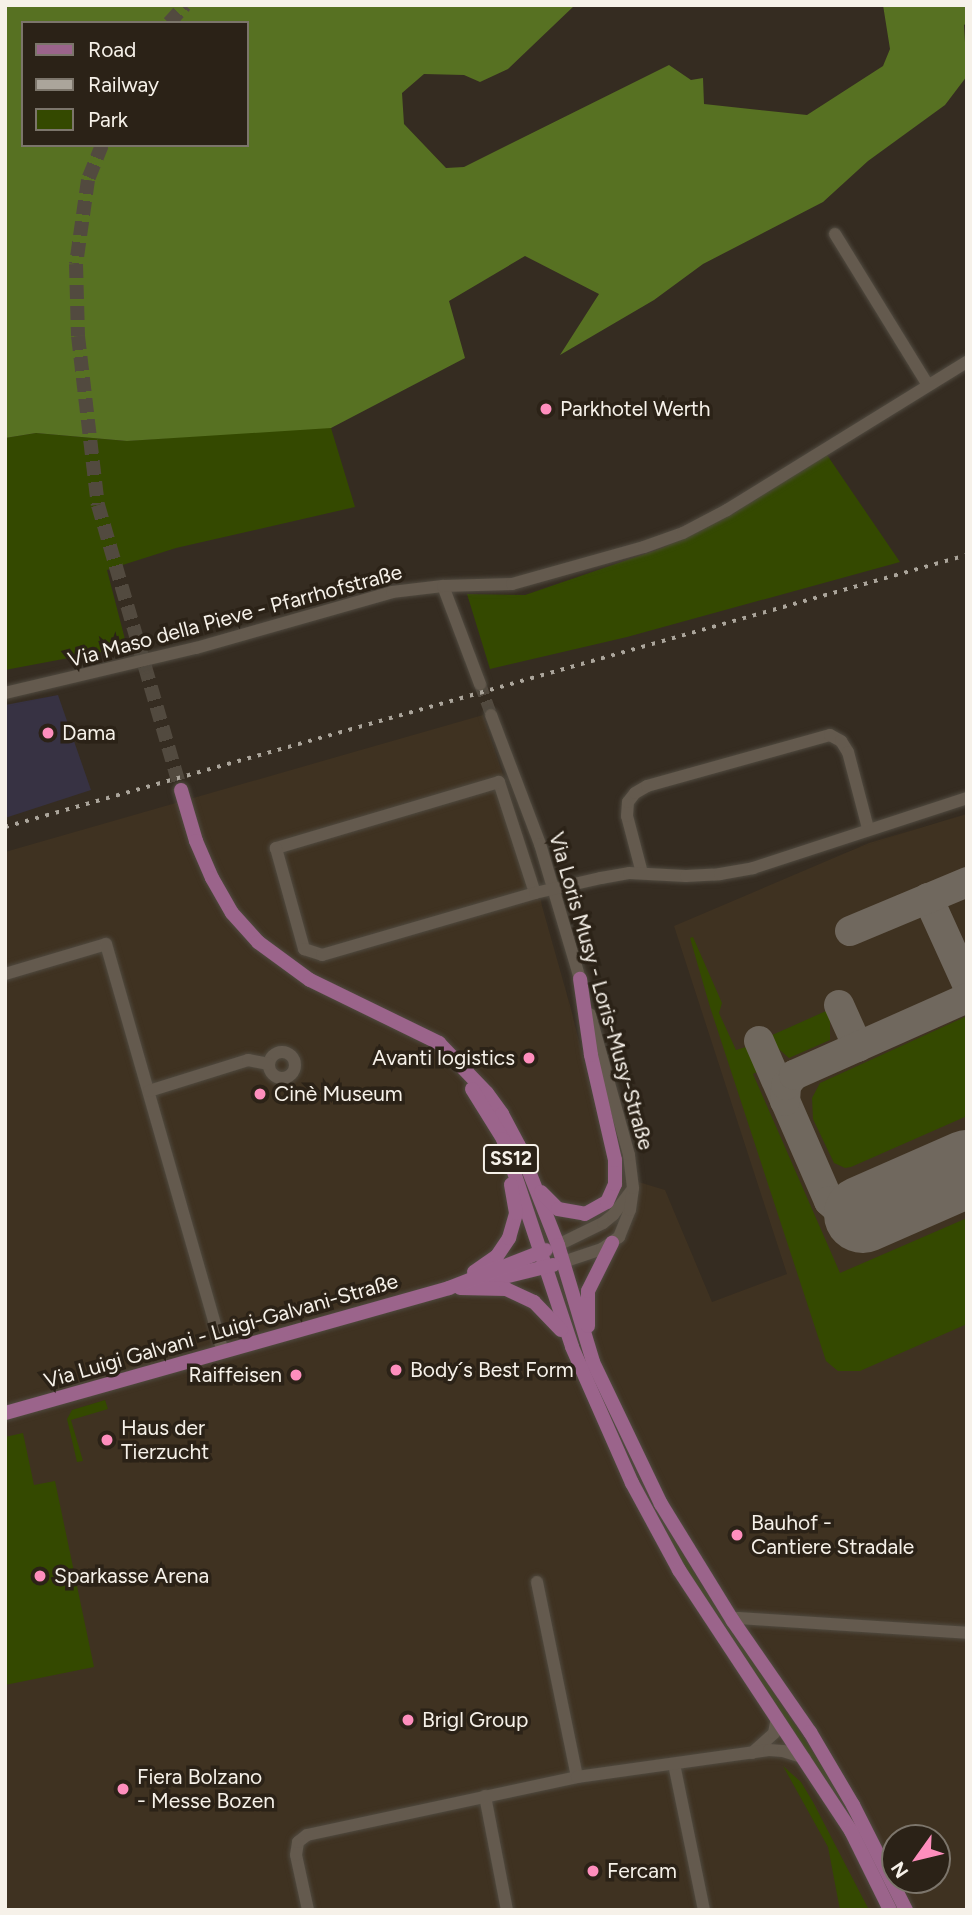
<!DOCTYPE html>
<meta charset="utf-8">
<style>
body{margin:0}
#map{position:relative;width:972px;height:1915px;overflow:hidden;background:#352c21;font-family:Figtree,sans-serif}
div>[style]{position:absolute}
.commercial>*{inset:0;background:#373243}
.built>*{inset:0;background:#3f3221}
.green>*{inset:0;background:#344900}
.forest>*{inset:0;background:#577122}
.taxiway>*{height:30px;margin:-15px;padding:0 15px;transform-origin:15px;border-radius:15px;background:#70685e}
.runway>*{height:77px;margin:-38.5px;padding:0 38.5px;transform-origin:38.5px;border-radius:38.5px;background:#70685e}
.minor-tunnel>*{height:12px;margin-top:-6px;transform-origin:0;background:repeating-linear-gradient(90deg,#524a3f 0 12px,transparent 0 18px)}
.major-tunnel>*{height:14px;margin-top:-7px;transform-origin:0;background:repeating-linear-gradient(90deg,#524a3f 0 14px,transparent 0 21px)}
.roads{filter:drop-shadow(0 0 2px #504a40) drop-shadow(0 0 2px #504a40)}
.minor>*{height:12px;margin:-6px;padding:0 6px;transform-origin:6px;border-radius:6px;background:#645a4e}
.minor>.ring{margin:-6px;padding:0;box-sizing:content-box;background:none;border:12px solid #645a4e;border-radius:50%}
.major>*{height:14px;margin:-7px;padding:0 7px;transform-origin:7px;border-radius:7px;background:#9b648b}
.rail>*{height:3.5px;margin-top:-1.75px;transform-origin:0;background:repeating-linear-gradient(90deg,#aba59b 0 3.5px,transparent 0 10.5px)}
.dots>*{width:19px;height:19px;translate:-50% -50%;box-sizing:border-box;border:4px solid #2b2217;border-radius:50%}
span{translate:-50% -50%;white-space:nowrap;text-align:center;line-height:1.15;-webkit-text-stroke:7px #2b2217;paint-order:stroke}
.shield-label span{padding:2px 5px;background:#2b2217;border:2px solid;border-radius:5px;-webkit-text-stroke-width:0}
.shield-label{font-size:19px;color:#f6f1e9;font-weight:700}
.poi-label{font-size:21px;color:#f6f1e9}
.left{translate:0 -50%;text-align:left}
.right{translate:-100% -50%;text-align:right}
.street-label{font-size:21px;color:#f6f1e9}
.frame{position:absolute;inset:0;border:7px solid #f6f1e9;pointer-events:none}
.legend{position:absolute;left:21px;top:21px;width:228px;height:126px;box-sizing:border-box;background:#2b2217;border:2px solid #7c756b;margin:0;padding:9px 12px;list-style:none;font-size:21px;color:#f6f1e9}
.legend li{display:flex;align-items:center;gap:14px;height:35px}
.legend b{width:35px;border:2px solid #7c756b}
.north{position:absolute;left:881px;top:1824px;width:70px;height:70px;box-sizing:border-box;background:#2b2217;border:2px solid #7c756b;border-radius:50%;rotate:236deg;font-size:19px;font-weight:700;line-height:28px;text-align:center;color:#f6f1e9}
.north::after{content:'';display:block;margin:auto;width:24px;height:32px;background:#fe8ebd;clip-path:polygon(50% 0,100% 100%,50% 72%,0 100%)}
</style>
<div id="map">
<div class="commercial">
<i style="clip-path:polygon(58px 695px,91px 790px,5px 818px,5px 705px)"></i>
</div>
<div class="built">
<i style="clip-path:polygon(evenodd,483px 715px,536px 874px,542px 906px,571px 1009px,612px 1174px,665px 1190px,712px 1302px,787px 1274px,674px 926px,869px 843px,967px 814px,967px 1910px,5px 1910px,5px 852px,483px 715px,895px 1838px,937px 1838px,937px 1880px,895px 1880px,895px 1838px)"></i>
</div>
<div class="green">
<i style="clip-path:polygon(298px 428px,331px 428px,355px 507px,176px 548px,107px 570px,127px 647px,5px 670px,5px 438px,36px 433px,127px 441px)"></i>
<i style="clip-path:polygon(825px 452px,900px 562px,627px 637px,490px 669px,467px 594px,525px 595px,662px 548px,731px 515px)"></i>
<i style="clip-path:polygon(693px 937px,722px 1003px,719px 1013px,736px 1050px,746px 1047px,757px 1072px,753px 1074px,840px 1273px,967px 1218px,967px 1324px,860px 1371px,838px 1371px,826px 1361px,710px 1007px,690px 938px)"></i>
<i style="clip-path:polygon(826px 1011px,830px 1020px,830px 1040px,789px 1058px,773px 1044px,770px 1036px)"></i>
<i style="clip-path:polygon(967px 1016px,967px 1116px,851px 1167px,845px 1168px,834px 1163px,813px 1119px,812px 1098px,820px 1083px)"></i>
<i style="clip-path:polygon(105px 1400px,108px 1409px,71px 1420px,83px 1461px,77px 1462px,67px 1419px,72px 1410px)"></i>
<i style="clip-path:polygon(23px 1433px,34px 1485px,55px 1481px,94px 1667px,5px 1685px,5px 1437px)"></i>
<i style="clip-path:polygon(657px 1511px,700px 1584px,838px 1790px,898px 1910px,837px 1798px,698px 1587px,654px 1512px)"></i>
<i style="clip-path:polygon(783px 1766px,801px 1782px,813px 1802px,869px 1910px,840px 1910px,828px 1847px)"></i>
</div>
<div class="forest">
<i style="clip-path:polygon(evenodd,5px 5px,575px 5px,508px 69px,480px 82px,464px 75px,424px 74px,402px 93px,404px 124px,446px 168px,464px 167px,669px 65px,691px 80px,703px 78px,704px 104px,807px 115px,883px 66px,890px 49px,883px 5px,967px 5px,967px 23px,964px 25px,967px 76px,945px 105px,868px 161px,823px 202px,703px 264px,654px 300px,560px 355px,599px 294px,525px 256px,449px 301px,465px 358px,331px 428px,127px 441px,36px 433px,5px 438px,5px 5px,23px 23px,247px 23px,247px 145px,23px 145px,23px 23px)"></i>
</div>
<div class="taxiway">
<i style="left:928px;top:898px;width:94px;rotate:65.6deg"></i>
<i style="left:850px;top:931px;width:127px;rotate:-22.7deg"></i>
<i style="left:839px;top:1005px;width:46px;rotate:65.7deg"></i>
<i style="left:759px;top:1041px;width:175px;rotate:66.4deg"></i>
<i style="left:829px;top:1201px;width:19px;rotate:43deg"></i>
<i style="left:843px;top:1214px;width:10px;rotate:17deg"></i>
<i style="left:853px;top:1217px;width:9px;rotate:-18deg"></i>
<i style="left:785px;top:1101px;width:16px;rotate:-86deg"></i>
<i style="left:786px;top:1085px;width:13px;rotate:-51deg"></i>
<i style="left:794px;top:1075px;width:189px;rotate:-24deg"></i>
</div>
<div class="runway">
<i style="left:862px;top:1214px;width:115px;rotate:-23.7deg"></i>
</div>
<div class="minor-tunnel">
<i style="left:480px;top:684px;width:33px;rotate:70deg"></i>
</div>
<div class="major-tunnel">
<i style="left:169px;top:23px;width:24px;rotate:-48deg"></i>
<i style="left:102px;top:145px;width:38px;rotate:112deg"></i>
<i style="left:88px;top:180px;width:85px;rotate:98.1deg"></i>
<i style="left:76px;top:264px;width:72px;rotate:88.4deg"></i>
<i style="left:78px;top:336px;width:170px;rotate:83.3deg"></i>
<i style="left:98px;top:505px;width:297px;rotate:73.8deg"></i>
</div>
<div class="roads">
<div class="minor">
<i style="left:835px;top:234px;width:177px;rotate:58.4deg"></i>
<i style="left:443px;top:586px;width:105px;rotate:69.3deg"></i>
<i style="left:5px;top:693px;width:196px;rotate:-13.3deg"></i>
<i style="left:196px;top:648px;width:204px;rotate:-15.9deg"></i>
<i style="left:392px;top:592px;width:51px;rotate:-6.7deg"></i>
<i style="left:443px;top:586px;width:69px;rotate:-1.7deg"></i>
<i style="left:512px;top:584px;width:137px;rotate:-15.7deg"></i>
<i style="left:644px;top:547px;width:41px;rotate:-19.7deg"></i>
<i style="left:683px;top:533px;width:50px;rotate:-27.6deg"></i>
<i style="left:727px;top:510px;width:282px;rotate:-31.7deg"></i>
<i style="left:491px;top:715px;width:138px;rotate:69.2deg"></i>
<i style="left:540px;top:844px;width:148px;rotate:73.5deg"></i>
<i style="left:642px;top:873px;width:59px;rotate:-104.7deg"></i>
<i style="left:627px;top:816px;width:14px;rotate:-86deg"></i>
<i style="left:628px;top:802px;width:11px;rotate:-52deg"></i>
<i style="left:635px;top:793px;width:14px;rotate:-30deg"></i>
<i style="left:647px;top:786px;width:190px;rotate:-15.6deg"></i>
<i style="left:830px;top:735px;width:13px;rotate:29deg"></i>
<i style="left:841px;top:741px;width:13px;rotate:58deg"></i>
<i style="left:848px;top:752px;width:79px;rotate:75.3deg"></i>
<i style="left:535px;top:893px;width:117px;rotate:-108deg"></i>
<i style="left:499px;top:782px;width:233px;rotate:163.5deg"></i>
<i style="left:276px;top:848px;width:105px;rotate:74.5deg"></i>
<i style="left:304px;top:949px;width:19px;rotate:18deg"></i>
<i style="left:322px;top:955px;width:222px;rotate:-16.2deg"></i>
<i style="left:535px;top:893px;width:68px;rotate:-12.8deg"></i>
<i style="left:601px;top:878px;width:28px;rotate:-10deg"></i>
<i style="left:629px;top:873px;width:57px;rotate:3deg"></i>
<i style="left:686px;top:876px;width:34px;rotate:-3deg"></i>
<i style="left:720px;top:874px;width:34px;rotate:-10deg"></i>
<i style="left:753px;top:868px;width:225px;rotate:-18.1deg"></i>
<i style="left:5px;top:974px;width:105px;rotate:-16.5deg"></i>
<i style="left:106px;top:944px;width:424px;rotate:74deg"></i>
<i class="ring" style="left:269px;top:1052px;width:14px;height:14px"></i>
<i style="left:149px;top:1091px;width:104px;rotate:-17.4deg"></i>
<i style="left:248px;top:1060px;width:21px;rotate:11deg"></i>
<i style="left:558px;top:1245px;width:50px;rotate:-26.1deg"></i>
<i style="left:603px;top:1223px;width:13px;rotate:-39deg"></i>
<i style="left:613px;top:1215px;width:30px;rotate:-53deg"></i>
<i style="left:563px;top:1262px;width:41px;rotate:-18.4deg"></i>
<i style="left:602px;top:1249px;width:21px;rotate:-35deg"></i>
<i style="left:619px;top:1237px;width:29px;rotate:-68deg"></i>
<i style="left:630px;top:1210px;width:22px;rotate:-82deg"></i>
<i style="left:633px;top:1188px;width:33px;rotate:-97deg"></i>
<i style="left:629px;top:1155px;width:146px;rotate:-105.5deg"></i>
<i style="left:537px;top:1582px;width:199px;rotate:78.4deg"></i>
<i style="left:733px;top:1621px;width:6px;rotate:-31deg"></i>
<i style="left:738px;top:1618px;width:229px;rotate:3.7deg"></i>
<i style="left:752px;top:1753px;width:30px;rotate:-42deg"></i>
<i style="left:774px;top:1733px;width:16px;rotate:-79deg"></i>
<i style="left:674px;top:1764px;width:149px;rotate:78.4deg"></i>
<i style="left:485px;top:1796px;width:116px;rotate:79.1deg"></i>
<i style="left:308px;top:1910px;width:56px;rotate:-102.3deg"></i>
<i style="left:296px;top:1855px;width:13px;rotate:-81deg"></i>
<i style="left:298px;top:1842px;width:11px;rotate:-38deg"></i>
<i style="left:307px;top:1835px;width:276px;rotate:-12.1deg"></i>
<i style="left:577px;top:1777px;width:194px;rotate:-8deg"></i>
<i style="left:769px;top:1750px;width:14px;rotate:4deg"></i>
<i style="left:783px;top:1751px;width:23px;rotate:18deg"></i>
</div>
<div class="major">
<i style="left:181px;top:790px;width:53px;rotate:73.6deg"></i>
<i style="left:196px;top:841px;width:40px;rotate:66.6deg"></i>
<i style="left:212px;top:878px;width:40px;rotate:60.3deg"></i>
<i style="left:232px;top:913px;width:39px;rotate:48deg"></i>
<i style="left:258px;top:942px;width:64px;rotate:36.2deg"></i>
<i style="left:310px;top:980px;width:144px;rotate:26deg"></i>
<i style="left:439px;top:1043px;width:69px;rotate:46.2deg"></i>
<i style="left:487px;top:1093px;width:26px;rotate:54deg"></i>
<i style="left:502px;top:1114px;width:36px;rotate:62deg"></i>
<i style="left:519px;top:1146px;width:106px;rotate:68.5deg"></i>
<i style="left:558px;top:1245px;width:122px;rotate:73.3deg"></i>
<i style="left:593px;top:1362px;width:157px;rotate:64.4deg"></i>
<i style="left:661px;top:1504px;width:137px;rotate:58.4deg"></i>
<i style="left:733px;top:1621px;width:135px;rotate:55.3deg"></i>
<i style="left:810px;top:1732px;width:85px;rotate:59.5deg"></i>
<i style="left:853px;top:1805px;width:118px;rotate:63.2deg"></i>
<i style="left:472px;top:1089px;width:59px;rotate:58.2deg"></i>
<i style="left:503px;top:1139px;width:219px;rotate:71.6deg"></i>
<i style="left:572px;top:1347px;width:149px;rotate:66.2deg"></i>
<i style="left:632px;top:1483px;width:99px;rotate:61.6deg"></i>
<i style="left:679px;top:1570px;width:313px;rotate:56.6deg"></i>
<i style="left:851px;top:1831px;width:88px;rotate:63.7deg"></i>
<i style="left:541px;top:1192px;width:24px;rotate:45deg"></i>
<i style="left:558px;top:1209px;width:27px;rotate:10deg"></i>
<i style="left:585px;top:1214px;width:25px;rotate:-29deg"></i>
<i style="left:607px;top:1202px;width:20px;rotate:-66deg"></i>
<i style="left:615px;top:1184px;width:24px;rotate:-90deg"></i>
<i style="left:615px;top:1160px;width:108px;rotate:-102.9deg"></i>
<i style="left:591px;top:1055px;width:77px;rotate:-98.2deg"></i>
<i style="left:474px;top:1272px;width:28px;rotate:-35deg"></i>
<i style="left:497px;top:1256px;width:22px;rotate:-56deg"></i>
<i style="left:509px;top:1238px;width:26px;rotate:-74deg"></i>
<i style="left:516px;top:1213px;width:29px;rotate:-100deg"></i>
<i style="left:484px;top:1282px;width:71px;rotate:-13.8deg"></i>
<i style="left:460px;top:1288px;width:46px;rotate:1.2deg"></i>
<i style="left:506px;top:1289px;width:31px;rotate:25deg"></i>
<i style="left:534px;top:1302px;width:39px;rotate:46deg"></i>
<i style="left:588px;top:1326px;width:35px;rotate:-90deg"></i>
<i style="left:588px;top:1291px;width:54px;rotate:-63.4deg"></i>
<i style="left:5px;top:1413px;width:461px;rotate:-15.7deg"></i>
<i style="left:449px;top:1288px;width:104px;rotate:-21.4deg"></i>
</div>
</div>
<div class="rail">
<i style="left:5px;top:827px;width:1000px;rotate:-15.79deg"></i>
</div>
<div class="dots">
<i style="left:546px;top:409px;background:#fe8ebd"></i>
<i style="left:48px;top:733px;background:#fe8ebd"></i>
<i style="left:529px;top:1058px;background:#fe8ebd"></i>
<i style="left:260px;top:1094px;background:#fe8ebd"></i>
<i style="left:396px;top:1370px;background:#fe8ebd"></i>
<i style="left:296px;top:1375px;background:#fe8ebd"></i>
<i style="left:107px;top:1440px;background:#fe8ebd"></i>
<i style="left:737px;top:1535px;background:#fe8ebd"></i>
<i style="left:40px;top:1576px;background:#fe8ebd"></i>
<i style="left:408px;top:1720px;background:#fe8ebd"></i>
<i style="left:123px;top:1789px;background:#fe8ebd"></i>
<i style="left:593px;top:1871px;background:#fe8ebd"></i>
</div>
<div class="shield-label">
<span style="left:511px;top:1159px">SS12</span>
</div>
<div class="poi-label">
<span class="left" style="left:560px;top:409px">Parkhotel Werth</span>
<span class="left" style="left:62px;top:733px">Dama</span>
<span class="right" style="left:515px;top:1058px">Avanti logistics</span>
<span class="left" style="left:274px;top:1094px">Cinè Museum</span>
<span class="left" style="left:410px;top:1370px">Body´s Best Form</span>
<span class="right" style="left:282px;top:1375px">Raiffeisen</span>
<span class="left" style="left:121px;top:1440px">Haus der<br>Tierzucht</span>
<span class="left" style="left:751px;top:1535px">Bauhof -<br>Cantiere Stradale</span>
<span class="left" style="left:54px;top:1576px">Sparkasse Arena</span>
<span class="left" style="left:422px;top:1720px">Brigl Group</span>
<span class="left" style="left:137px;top:1789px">Fiera Bolzano<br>- Messe Bozen</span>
<span class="left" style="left:607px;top:1871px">Fercam</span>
</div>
<div class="street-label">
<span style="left:235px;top:616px;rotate:-15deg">Via Maso della Pieve - Pfarrhofstraße</span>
<span style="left:601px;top:991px;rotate:74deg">Via Loris Musy - Loris-Musy-Straße</span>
<span style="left:221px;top:1331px;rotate:-16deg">Via Luigi Galvani - Luigi-Galvani-Straße</span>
</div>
<div class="frame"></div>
<ul class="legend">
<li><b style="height:9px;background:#9b648b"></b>Road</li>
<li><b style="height:9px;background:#aba59b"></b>Railway</li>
<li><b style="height:19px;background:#344900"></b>Park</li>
</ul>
<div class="north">N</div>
</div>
